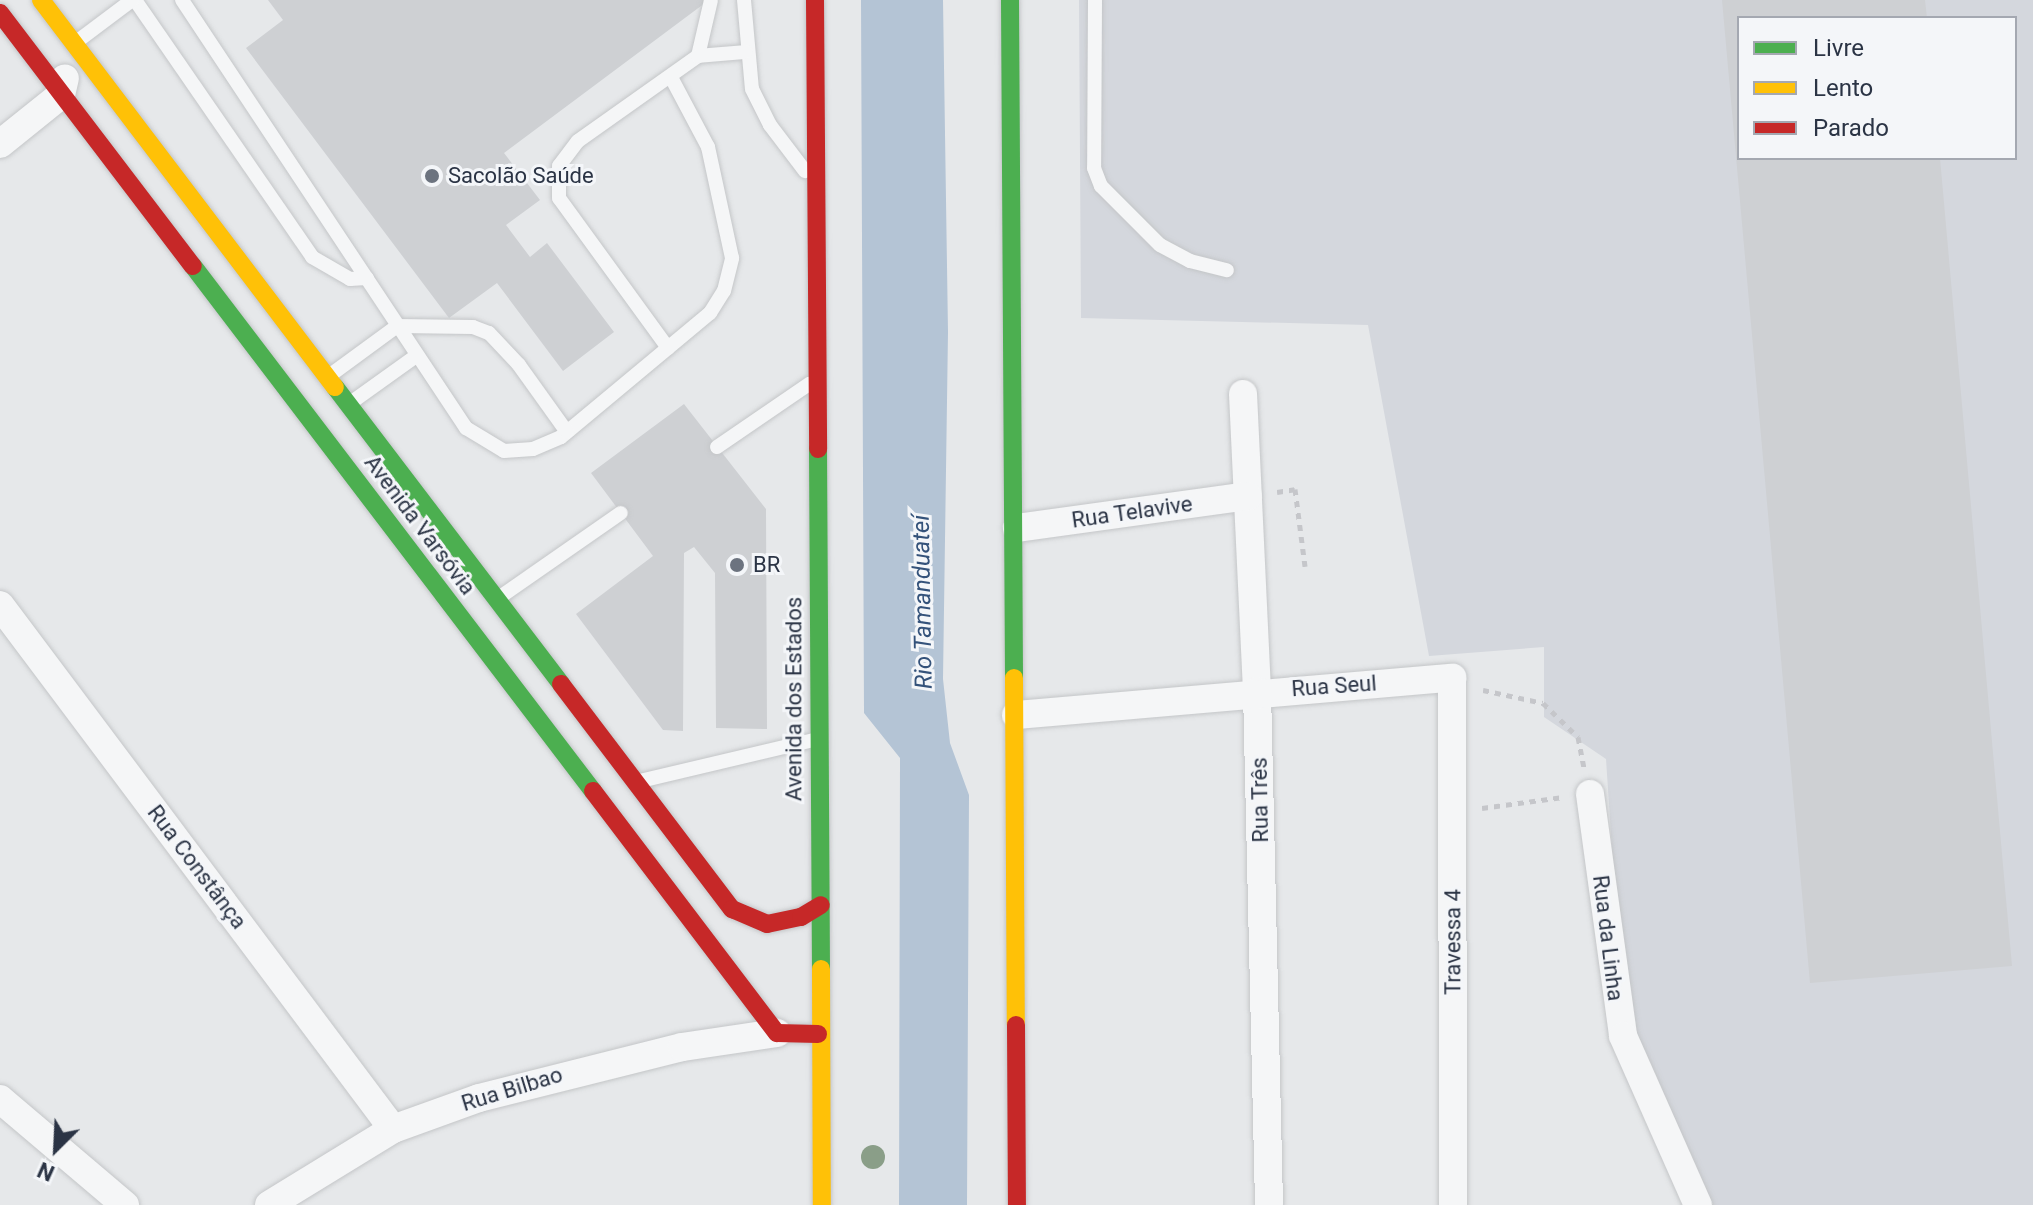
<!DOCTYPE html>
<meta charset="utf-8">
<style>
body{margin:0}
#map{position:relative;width:2033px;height:1205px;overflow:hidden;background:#e6e8ea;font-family:Roboto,sans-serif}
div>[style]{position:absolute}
.built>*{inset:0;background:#d4d7dd}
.water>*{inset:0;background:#b4c4d5}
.building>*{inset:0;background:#ced0d3}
.path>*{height:5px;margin-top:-2.5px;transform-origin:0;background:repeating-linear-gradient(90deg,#c5c6ca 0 6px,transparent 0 12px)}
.roads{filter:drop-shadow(0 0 2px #c4c6c8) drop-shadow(0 0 2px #c4c6c8)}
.lane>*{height:14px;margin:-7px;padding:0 7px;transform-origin:7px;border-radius:7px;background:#f5f6f7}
.street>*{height:28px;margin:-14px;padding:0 14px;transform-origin:14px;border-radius:14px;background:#f5f6f7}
.fast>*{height:18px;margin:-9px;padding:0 9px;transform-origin:9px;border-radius:9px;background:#4caf50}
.slow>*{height:18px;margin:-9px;padding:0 9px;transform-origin:9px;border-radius:9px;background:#ffc107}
.jam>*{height:18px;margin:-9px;padding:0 9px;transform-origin:9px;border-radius:9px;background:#c62828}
.trees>*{width:24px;height:24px;margin:-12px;border-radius:50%;background:#8a9e88}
.dots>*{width:22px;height:22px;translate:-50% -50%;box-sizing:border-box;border:4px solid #f4f6f9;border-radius:50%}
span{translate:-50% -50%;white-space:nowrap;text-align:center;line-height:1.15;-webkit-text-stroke:6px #f4f6f9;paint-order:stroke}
.poi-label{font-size:22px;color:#2b3445}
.left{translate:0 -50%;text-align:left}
.street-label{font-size:22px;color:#2b3445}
.water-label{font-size:24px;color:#34527a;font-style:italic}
.legend{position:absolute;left:1737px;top:16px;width:280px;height:144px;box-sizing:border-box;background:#f4f6f9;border:2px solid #a4a8b1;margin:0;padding:10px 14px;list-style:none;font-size:24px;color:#2b3445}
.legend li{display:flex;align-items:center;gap:16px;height:40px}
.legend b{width:40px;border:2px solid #a4a8b1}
.north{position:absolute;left:16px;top:1109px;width:80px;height:80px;-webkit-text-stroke:6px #f4f6f9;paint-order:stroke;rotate:204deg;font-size:22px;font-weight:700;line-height:32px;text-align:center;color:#2b3445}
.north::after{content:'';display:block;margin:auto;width:28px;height:36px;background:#2b3445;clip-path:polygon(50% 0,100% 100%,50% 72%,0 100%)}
</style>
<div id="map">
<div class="built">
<i style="clip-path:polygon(evenodd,1079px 0,2033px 0,2033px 1205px,1700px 1205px,1626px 1062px,1606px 759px,1544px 717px,1544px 647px,1429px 656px,1368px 325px,1081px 318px,1079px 0,1739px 18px,2015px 18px,2015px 158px,1739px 158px,1739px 18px)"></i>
</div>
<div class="water">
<i style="clip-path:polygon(861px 0,943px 0,948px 332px,943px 679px,950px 743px,969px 795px,967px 1205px,899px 1205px,900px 758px,864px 713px)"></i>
</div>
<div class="building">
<i style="clip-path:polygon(268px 0,703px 0,705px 3px,504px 153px,540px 200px,506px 225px,530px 257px,547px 243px,614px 332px,563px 371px,497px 283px,449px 318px,246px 48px,283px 20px)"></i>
<i style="clip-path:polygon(1722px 0,1925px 0,1927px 18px,1739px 18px,1739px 158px,1940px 158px,2012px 966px,1810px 983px)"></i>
<i style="clip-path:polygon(684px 404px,766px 509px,767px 729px,716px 728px,715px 573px,694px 547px,684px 553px,683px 731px,663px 730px,576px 614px,653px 556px,591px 473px)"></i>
</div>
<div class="path">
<i style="left:1277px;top:492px;width:18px;rotate:-9deg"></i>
<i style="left:1295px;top:489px;width:78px;rotate:82.6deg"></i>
<i style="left:1483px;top:690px;width:61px;rotate:12.2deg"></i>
<i style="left:1543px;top:703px;width:49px;rotate:44.2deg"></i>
<i style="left:1578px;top:737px;width:32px;rotate:79deg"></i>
<i style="left:1482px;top:808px;width:82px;rotate:-7.7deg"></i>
</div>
<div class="roads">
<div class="lane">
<i style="left:135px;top:0;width:312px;rotate:55.4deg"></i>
<i style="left:312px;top:257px;width:44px;rotate:30.1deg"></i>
<i style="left:350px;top:279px;width:17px;rotate:-3deg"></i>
<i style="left:182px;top:0;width:514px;rotate:56.43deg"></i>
<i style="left:466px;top:428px;width:44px;rotate:31.2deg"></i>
<i style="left:504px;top:451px;width:29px;rotate:-4deg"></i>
<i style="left:533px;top:449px;width:30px;rotate:-23deg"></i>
<i style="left:561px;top:437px;width:194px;rotate:-39.8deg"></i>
<i style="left:710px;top:313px;width:26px;rotate:-58deg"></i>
<i style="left:724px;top:291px;width:34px;rotate:-76deg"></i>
<i style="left:732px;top:258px;width:114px;rotate:-102.2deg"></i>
<i style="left:708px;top:147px;width:79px;rotate:-117.9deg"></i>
<i style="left:744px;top:0;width:89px;rotate:84.9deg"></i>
<i style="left:752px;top:89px;width:40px;rotate:63.4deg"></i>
<i style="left:770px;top:125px;width:58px;rotate:52.7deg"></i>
<i style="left:1095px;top:0;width:168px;rotate:90.3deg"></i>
<i style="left:1094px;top:168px;width:19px;rotate:69deg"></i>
<i style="left:1101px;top:186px;width:83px;rotate:45deg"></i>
<i style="left:1160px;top:245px;width:34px;rotate:28deg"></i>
<i style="left:1190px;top:261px;width:38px;rotate:14deg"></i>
<i style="left:75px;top:43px;width:71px;rotate:-37deg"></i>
<i style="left:698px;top:56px;width:57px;rotate:-76.9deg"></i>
<i style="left:668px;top:348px;width:185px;rotate:-126deg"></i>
<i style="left:559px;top:198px;width:32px;rotate:-90deg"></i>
<i style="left:559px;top:166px;width:31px;rotate:-53deg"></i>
<i style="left:578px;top:141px;width:147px;rotate:-35.3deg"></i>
<i style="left:698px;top:56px;width:48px;rotate:-4.8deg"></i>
<i style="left:329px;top:376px;width:84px;rotate:-36.3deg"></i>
<i style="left:397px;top:326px;width:76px;rotate:0.8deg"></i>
<i style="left:473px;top:327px;width:17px;rotate:21deg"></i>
<i style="left:489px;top:333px;width:44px;rotate:46.8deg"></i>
<i style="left:519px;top:365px;width:82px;rotate:54.4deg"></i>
<i style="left:349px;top:404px;width:82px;rotate:-35.6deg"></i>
<i style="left:717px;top:447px;width:112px;rotate:-34.4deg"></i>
<i style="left:500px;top:597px;width:147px;rotate:-34.8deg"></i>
<i style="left:640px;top:781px;width:179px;rotate:-13.3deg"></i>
</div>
<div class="street">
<i style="left:0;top:144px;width:78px;rotate:-38.8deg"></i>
<i style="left:61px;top:95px;width:17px;rotate:-77deg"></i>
<i style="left:1243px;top:394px;width:297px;rotate:87.3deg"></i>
<i style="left:1257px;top:691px;width:514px;rotate:88.66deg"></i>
<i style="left:1017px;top:528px;width:233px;rotate:-7.9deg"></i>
<i style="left:0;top:605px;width:655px;rotate:53.13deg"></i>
<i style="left:1016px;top:715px;width:438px;rotate:-4.9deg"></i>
<i style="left:1452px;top:678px;width:527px;rotate:89.89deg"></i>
<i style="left:1590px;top:794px;width:244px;rotate:82.2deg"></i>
<i style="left:1623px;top:1036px;width:185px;rotate:66.1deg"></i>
<i style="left:0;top:1099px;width:164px;rotate:40.3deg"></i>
<i style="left:269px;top:1205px;width:145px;rotate:-31.5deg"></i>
<i style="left:393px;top:1129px;width:91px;rotate:-19.8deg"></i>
<i style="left:479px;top:1098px;width:209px;rotate:-14.1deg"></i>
<i style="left:682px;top:1047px;width:96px;rotate:-8.4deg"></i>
</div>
<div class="fast">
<i style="left:1010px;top:0;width:678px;rotate:89.66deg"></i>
<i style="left:193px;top:266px;width:660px;rotate:52.7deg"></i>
<i style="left:335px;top:387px;width:373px;rotate:52.7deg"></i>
<i style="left:818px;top:449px;width:520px;rotate:89.67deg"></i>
</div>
<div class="slow">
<i style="left:41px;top:0;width:486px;rotate:52.8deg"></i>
<i style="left:1014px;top:678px;width:347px;rotate:89.7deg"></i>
<i style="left:821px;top:969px;width:236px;rotate:89.8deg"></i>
</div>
<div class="jam">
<i style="left:815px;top:0;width:449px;rotate:89.6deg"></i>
<i style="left:0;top:13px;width:318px;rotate:52.7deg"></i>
<i style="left:561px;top:684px;width:283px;rotate:52.8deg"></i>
<i style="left:732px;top:909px;width:38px;rotate:23deg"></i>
<i style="left:767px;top:924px;width:35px;rotate:-12deg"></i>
<i style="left:801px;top:917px;width:23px;rotate:-31deg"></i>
<i style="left:593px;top:791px;width:304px;rotate:52.8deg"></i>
<i style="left:777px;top:1033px;width:41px;rotate:1.4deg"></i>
<i style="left:1016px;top:1025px;width:180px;rotate:89.7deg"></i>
</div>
</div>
<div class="trees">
<i style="left:873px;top:1157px"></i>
</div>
<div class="dots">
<i style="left:432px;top:176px;background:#6c737f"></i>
<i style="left:737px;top:565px;background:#6c737f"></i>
</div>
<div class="poi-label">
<span class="left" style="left:448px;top:176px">Sacolão Saúde</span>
<span class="left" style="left:753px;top:565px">BR</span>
</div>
<div class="street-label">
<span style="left:1132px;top:512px;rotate:-8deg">Rua Telavive</span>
<span style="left:420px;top:525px;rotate:53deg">Avenida Varsóvia</span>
<span style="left:1334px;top:686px;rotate:-4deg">Rua Seul</span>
<span style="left:794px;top:699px;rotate:-90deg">Avenida dos Estados</span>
<span style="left:1260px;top:800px;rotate:-91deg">Rua Três</span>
<span style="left:197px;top:867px;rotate:53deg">Rua Constânça</span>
<span style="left:1608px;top:938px;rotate:83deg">Rua da Linha</span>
<span style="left:1453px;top:942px;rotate:-90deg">Travessa 4</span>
<span style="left:512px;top:1089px;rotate:-17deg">Rua Bilbao</span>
</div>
<div class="water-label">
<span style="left:923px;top:602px;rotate:-91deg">Rio Tamanduateí</span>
</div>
<ul class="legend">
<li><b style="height:10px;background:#4caf50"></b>Livre</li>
<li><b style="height:10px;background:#ffc107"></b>Lento</li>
<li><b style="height:10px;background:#c62828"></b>Parado</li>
</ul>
<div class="north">N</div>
</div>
